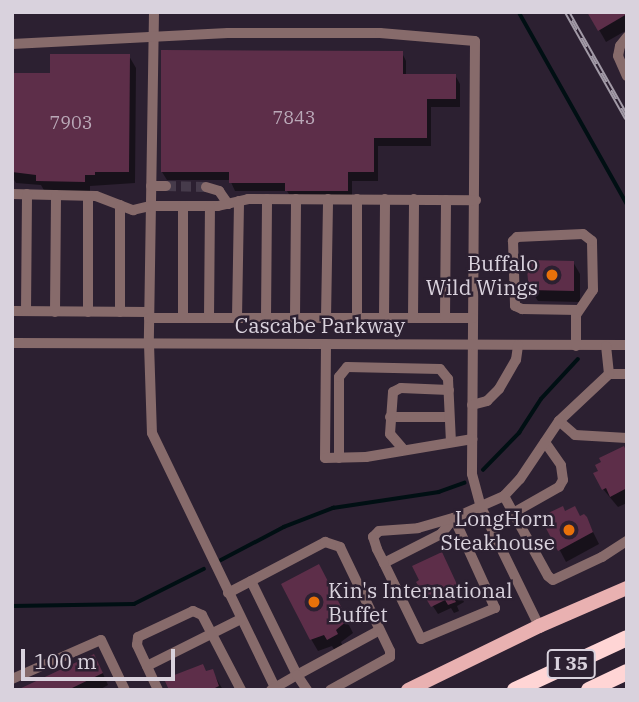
<!DOCTYPE html>
<style>
body{margin:0}
#map{position:relative;width:639px;height:702px;overflow:hidden;background:#2c2031;font-family:"IBM Plex Serif",serif}
div>[style]{position:absolute}
.shadow>*{inset:0;background:#0007}
.stream>*{height:3.5px;margin:-1.75px;padding:0 1.75px;transform-origin:1.75px;border-radius:1.75px;background:#000f13}
.building>*{inset:0;background:#5d2e49}
.minor-tunnel>*{height:10px;margin-top:-5px;transform-origin:0;background:repeating-linear-gradient(90deg,#463b4b 0 10px,transparent 0 15px)}
.minor>*{height:10px;margin:-5px;padding:0 5px;transform-origin:5px;border-radius:5px;background:#876b6b}
.major>*{height:14px;margin:-7px;padding:0 7px;transform-origin:7px;border-radius:7px;background:#e9b1b1}
.highway>*{height:16px;margin:-8px;padding:0 8px;transform-origin:8px;border-radius:8px;background:#ffd5d5}
.rail>*{height:6px;margin-top:-3px;transform-origin:0;background:repeating-linear-gradient(90deg,#2c2031 0 10px,#a29aa7 0 20px);box-sizing:border-box;border-block:2px solid #a29aa7}
.dots>*{width:19px;height:19px;translate:-50% -50%;box-sizing:border-box;border:4px solid #2c2031;border-radius:50%}
span{translate:-50% -50%;white-space:nowrap;text-align:center;line-height:1.15;-webkit-text-stroke:5px #2c2031;paint-order:stroke}
.number-label{font-size:18px;color:#baa9b8}
.number-label span{-webkit-text-stroke-width:0}
.shield-label span{padding:2px 5px;background:#2c2031;border:2px solid;border-radius:5px;-webkit-text-stroke-width:0}
.shield-label{font-size:19px;color:#d9d2dd;font-weight:700}
.poi-label{font-size:21px;color:#d9d2dd}
.right{translate:-100% -50%;text-align:right}
.left{translate:0 -50%;text-align:left}
.street-label{font-size:21px;color:#d9d2dd}
.frame{position:absolute;inset:0;border:14px solid #d9d2dd;pointer-events:none}
.scale{position:absolute;left:21px;top:649px;width:154px;height:32px;box-sizing:border-box;border:4px solid #d9d2dd;border-top:0;padding-left:9px;font-size:21px;line-height:24px;white-space:nowrap;color:#d9d2dd;-webkit-text-stroke:5px #2c2031;paint-order:stroke}
</style>
<div id="map">
<div class="shadow">
<i style="clip-path:polygon(589px 12px,627px 12px,627px 30px,606px 42px)"></i>
<i style="clip-path:polygon(402px 53px,406px 61px,406px 75px,455px 75px,460px 84px,460px 107px,431px 107px,431px 146px,378px 146px,378px 181px,352px 181px,352px 199px,292px 199px,287px 191px,235px 191px,230px 180px,167px 180px,162px 172px)"></i>
<i style="clip-path:polygon(129px 56px,136px 68px,135px 183px,90px 186px,90px 193px,45px 192px,41px 185px,16px 183px,12px 176px,12px 75px,52px 75px)"></i>
<i style="clip-path:polygon(573px 262px,580px 274px,580px 302px,538px 301px,531px 290px)"></i>
<i style="clip-path:polygon(625px 452px,627px 503px,618px 507px,603px 489px)"></i>
<i style="clip-path:polygon(565px 513px,586px 518px,599px 544px,566px 562px,543px 518px)"></i>
<i style="clip-path:polygon(446px 563px,464px 602px,457px 606px,459px 611px,454px 613px,451px 608px,438px 614px,418px 583px)"></i>
<i style="clip-path:polygon(325px 578px,353px 633px,341px 642px,343px 647px,335px 651px,332px 646px,318px 651px,311px 639px)"></i>
<i style="clip-path:polygon(100px 667px,108px 685px,99px 690px,21px 690px)"></i>
<i style="clip-path:polygon(212px 671px,223px 690px,171px 690px,206px 673px)"></i>
</div>
<div class="stream">
<i style="left:519px;top:12px;width:220px;rotate:60.6deg"></i>
<i style="left:483px;top:470px;width:52px;rotate:-45.8deg"></i>
<i style="left:519px;top:433px;width:40px;rotate:-57.1deg"></i>
<i style="left:541px;top:399px;width:54px;rotate:-47.2deg"></i>
<i style="left:221px;top:560px;width:71px;rotate:-27.6deg"></i>
<i style="left:284px;top:527px;width:53px;rotate:-21.2deg"></i>
<i style="left:333px;top:508px;width:107px;rotate:-8.6deg"></i>
<i style="left:439px;top:492px;width:27px;rotate:-20deg"></i>
<i style="left:12px;top:606px;width:122px;rotate:-0.9deg"></i>
<i style="left:134px;top:604px;width:78px;rotate:-26.6deg"></i>
</div>
<div class="building">
<i style="clip-path:polygon(587px 12px,627px 12px,627px 14px,598px 31px)"></i>
<i style="clip-path:polygon(161px 50px,403px 51px,403px 74px,456px 74px,456px 99px,427px 99px,427px 138px,374px 138px,374px 172px,348px 172px,348px 191px,285px 191px,285px 183px,229px 183px,229px 172px,161px 172px)"></i>
<i style="clip-path:polygon(50px 54px,130px 54px,129px 172px,95px 172px,95px 175px,85px 175px,85px 182px,36px 181px,36px 175px,12px 172px,12px 73px,50px 73px)"></i>
<i style="clip-path:polygon(526px 260px,574px 261px,574px 291px,529px 290px)"></i>
<i style="clip-path:polygon(624px 446px,627px 453px,627px 488px,610px 497px,606px 488px,602px 490px,593px 473px,598px 471px,595px 465px,601px 462px,599px 458px)"></i>
<i style="clip-path:polygon(563px 506px,565px 511px,575px 506px,580px 516px,584px 514px,587px 517px,593px 532px,558px 551px,540px 517px)"></i>
<i style="clip-path:polygon(442px 552px,461px 593px,453px 597px,456px 602px,448px 605px,445px 600px,431px 607px,416px 582px,419px 580px,412px 566px)"></i>
<i style="clip-path:polygon(319px 564px,348px 620px,336px 630px,338px 634px,327px 640px,324px 635px,310px 640px,281px 584px)"></i>
<i style="clip-path:polygon(94px 654px,103px 673px,68px 690px,17px 690px)"></i>
<i style="clip-path:polygon(203px 664px,206px 671px,213px 669px,219px 686px,211px 690px,169px 690px,164px 679px)"></i>
</div>
<div class="minor-tunnel">
<i style="left:166px;top:186px;width:40px;rotate:1.4deg"></i>
</div>
<div class="minor">
<i style="left:154px;top:12px;width:332px;rotate:90.9deg"></i>
<i style="left:149px;top:344px;width:89px;rotate:88.1deg"></i>
<i style="left:152px;top:433px;width:285px;rotate:64.2deg"></i>
<i style="left:627px;top:37px;width:11px;rotate:128deg"></i>
<i style="left:620px;top:46px;width:10px;rotate:101deg"></i>
<i style="left:618px;top:56px;width:22px;rotate:66deg"></i>
<i style="left:12px;top:44px;width:216px;rotate:-2.9deg"></i>
<i style="left:228px;top:33px;width:152px"></i>
<i style="left:380px;top:33px;width:95px;rotate:4.8deg"></i>
<i style="left:475px;top:41px;width:433px;rotate:90.4deg"></i>
<i style="left:472px;top:474px;width:34px;rotate:75deg"></i>
<i style="left:481px;top:507px;width:132px;rotate:64deg"></i>
<i style="left:151px;top:186px;width:15px"></i>
<i style="left:206px;top:187px;width:14px;rotate:17deg"></i>
<i style="left:219px;top:191px;width:16px;rotate:55deg"></i>
<i style="left:12px;top:194px;width:84px;rotate:1.4deg"></i>
<i style="left:96px;top:196px;width:40px;rotate:21deg"></i>
<i style="left:133px;top:210px;width:18px;rotate:-13deg"></i>
<i style="left:151px;top:206px;width:67px"></i>
<i style="left:218px;top:206px;width:31px;rotate:-13deg"></i>
<i style="left:248px;top:199px;width:228px;rotate:0.3deg"></i>
<i style="left:88px;top:196px;width:116px;rotate:90deg"></i>
<i style="left:357px;top:199px;width:119px;rotate:90deg"></i>
<i style="left:12px;top:311px;width:137px;rotate:0.4deg"></i>
<i style="left:26px;top:311px;width:117px;rotate:-89.5deg"></i>
<i style="left:55px;top:312px;width:117px;rotate:-89.5deg"></i>
<i style="left:120px;top:312px;width:107px;rotate:-90deg"></i>
<i style="left:149px;top:318px;width:324px"></i>
<i style="left:183px;top:318px;width:112px;rotate:-90deg"></i>
<i style="left:209px;top:318px;width:112px;rotate:-89.5deg"></i>
<i style="left:237px;top:318px;width:117px;rotate:-89deg"></i>
<i style="left:266px;top:318px;width:119px;rotate:-89.5deg"></i>
<i style="left:295px;top:318px;width:119px;rotate:-89.5deg"></i>
<i style="left:326px;top:318px;width:119px;rotate:-89deg"></i>
<i style="left:384px;top:318px;width:119px;rotate:-89.5deg"></i>
<i style="left:413px;top:318px;width:119px;rotate:-89.5deg"></i>
<i style="left:445px;top:318px;width:118px;rotate:-89.5deg"></i>
<i style="left:12px;top:343px;width:615px;rotate:0.19deg"></i>
<i style="left:326px;top:344px;width:114px;rotate:90.5deg"></i>
<i style="left:325px;top:458px;width:41px;rotate:-1.4deg"></i>
<i style="left:366px;top:457px;width:108px;rotate:-9.6deg"></i>
<i style="left:576px;top:346px;width:31px;rotate:-90deg"></i>
<i style="left:576px;top:315px;width:30px;rotate:-56deg"></i>
<i style="left:593px;top:290px;width:49px;rotate:-91.2deg"></i>
<i style="left:592px;top:241px;width:11px;rotate:-142deg"></i>
<i style="left:583px;top:234px;width:66px;rotate:177.4deg"></i>
<i style="left:517px;top:237px;width:6px;rotate:135deg"></i>
<i style="left:513px;top:241px;width:65px;rotate:88.2deg"></i>
<i style="left:515px;top:306px;width:8px;rotate:23deg"></i>
<i style="left:522px;top:309px;width:56px;rotate:1deg"></i>
<i style="left:609px;top:374px;width:18px"></i>
<i style="left:472px;top:405px;width:16px;rotate:-15deg"></i>
<i style="left:487px;top:401px;width:17px;rotate:-45deg"></i>
<i style="left:499px;top:389px;width:34px;rotate:-60deg"></i>
<i style="left:516px;top:360px;width:15px;rotate:-82deg"></i>
<i style="left:390px;top:417px;width:59px"></i>
<i style="left:559px;top:421px;width:21px;rotate:41deg"></i>
<i style="left:575px;top:435px;width:52px;rotate:3.3deg"></i>
<i style="left:404px;top:450px;width:21px;rotate:-131deg"></i>
<i style="left:390px;top:434px;width:42px;rotate:-85.9deg"></i>
<i style="left:393px;top:392px;width:9px;rotate:-27deg"></i>
<i style="left:401px;top:388px;width:48px;rotate:2.4deg"></i>
<i style="left:339px;top:458px;width:81px;rotate:-90deg"></i>
<i style="left:339px;top:377px;width:13px;rotate:-51deg"></i>
<i style="left:347px;top:367px;width:93px;rotate:1.2deg"></i>
<i style="left:440px;top:369px;width:13px;rotate:51deg"></i>
<i style="left:448px;top:379px;width:63px;rotate:87.3deg"></i>
<i style="left:504px;top:496px;width:91px;rotate:61.2deg"></i>
<i style="left:548px;top:576px;width:6px;rotate:39deg"></i>
<i style="left:553px;top:580px;width:54px;rotate:-25.1deg"></i>
<i style="left:602px;top:557px;width:30px;rotate:-33deg"></i>
<i style="left:513px;top:513px;width:53px;rotate:-29.5deg"></i>
<i style="left:559px;top:487px;width:8px;rotate:-60deg"></i>
<i style="left:563px;top:480px;width:15px;rotate:-98deg"></i>
<i style="left:561px;top:465px;width:28px;rotate:-125deg"></i>
<i style="left:384px;top:563px;width:64px;rotate:-27deg"></i>
<i style="left:441px;top:534px;width:21px;rotate:-51deg"></i>
<i style="left:454px;top:518px;width:99px;rotate:65.5deg"></i>
<i style="left:495px;top:608px;width:80px;rotate:157.3deg"></i>
<i style="left:421px;top:639px;width:85px;rotate:-116deg"></i>
<i style="left:384px;top:563px;width:16px;rotate:-117deg"></i>
<i style="left:377px;top:549px;width:13px;rotate:-108deg"></i>
<i style="left:373px;top:537px;width:8px;rotate:-45deg"></i>
<i style="left:379px;top:531px;width:39px;rotate:-4deg"></i>
<i style="left:418px;top:528px;width:37px;rotate:-16deg"></i>
<i style="left:454px;top:518px;width:55px;rotate:-23.7deg"></i>
<i style="left:504px;top:496px;width:23px;rotate:-47deg"></i>
<i style="left:520px;top:479px;width:70px;rotate:-56.1deg"></i>
<i style="left:559px;top:421px;width:69px;rotate:-43.2deg"></i>
<i style="left:609px;top:374px;width:28px;rotate:-96deg"></i>
<i style="left:251px;top:581px;width:105px;rotate:63.9deg"></i>
<i style="left:297px;top:675px;width:94px;rotate:-28.5deg"></i>
<i style="left:228px;top:593px;width:110px;rotate:-27.7deg"></i>
<i style="left:325px;top:542px;width:16px;rotate:18deg"></i>
<i style="left:340px;top:547px;width:115px;rotate:64.3deg"></i>
<i style="left:390px;top:651px;width:6px;rotate:90deg"></i>
<i style="left:390px;top:657px;width:68px;rotate:151.2deg"></i>
<i style="left:147px;top:666px;width:105px;rotate:-26.6deg"></i>
<i style="left:12px;top:679px;width:97px;rotate:-23.7deg"></i>
<i style="left:101px;top:640px;width:55px;rotate:64.4deg"></i>
<i style="left:158px;top:690px;width:50px;rotate:-115deg"></i>
<i style="left:137px;top:645px;width:8px;rotate:-83deg"></i>
<i style="left:138px;top:637px;width:61px;rotate:-25.3deg"></i>
<i style="left:193px;top:611px;width:10px;rotate:24deg"></i>
<i style="left:202px;top:615px;width:85px;rotate:62.5deg"></i>
<i style="left:271px;top:690px;width:30px;rotate:-30deg"></i>
<i style="left:297px;top:675px;width:18px;rotate:56deg"></i>
</div>
<div class="major">
<i style="left:408px;top:690px;width:146px;rotate:-26deg"></i>
<i style="left:539px;top:626px;width:96px;rotate:-23.4deg"></i>
</div>
<div class="highway">
<i style="left:515px;top:690px;width:123px;rotate:-24.9deg"></i>
<i style="left:589px;top:690px;width:42px;rotate:-25.3deg"></i>
</div>
<div class="rail">
<i style="left:567px;top:12px;width:122px;rotate:60.5deg"></i>
</div>
<div class="dots">
<i style="left:552px;top:275px;background:#e8710a"></i>
<i style="left:569px;top:530px;background:#e8710a"></i>
<i style="left:314px;top:602px;background:#e8710a"></i>
</div>
<div class="number-label">
<span style="left:294px;top:118px">7843</span>
<span style="left:71px;top:123px">7903</span>
</div>
<div class="shield-label">
<span style="left:571px;top:664px">I 35</span>
</div>
<div class="poi-label">
<span class="right" style="left:538px;top:275px">Buffalo<br>Wild Wings</span>
<span class="right" style="left:555px;top:530px">LongHorn<br>Steakhouse</span>
<span class="left" style="left:328px;top:602px">Kin's International<br>Buffet</span>
</div>
<div class="street-label">
<span style="left:320px;top:325px">Cascabe Parkway</span>
</div>
<div class="frame"></div>
<div class="scale">100 m</div>
</div>
